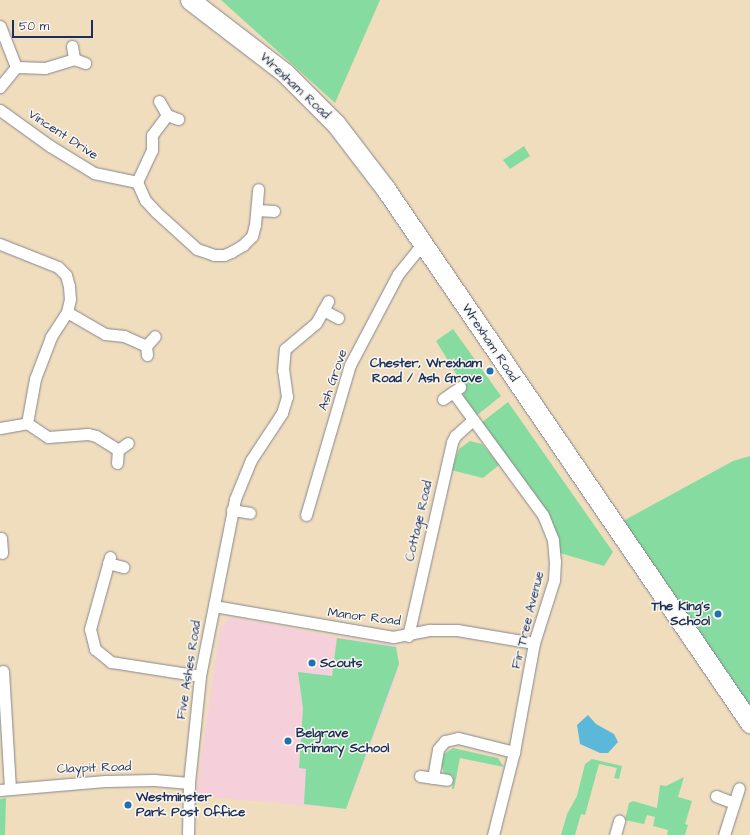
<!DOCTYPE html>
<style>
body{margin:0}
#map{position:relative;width:750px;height:835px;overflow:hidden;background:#f0ddbd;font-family:"Architects Daughter",sans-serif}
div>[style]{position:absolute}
.built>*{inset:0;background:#f5cfd9}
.green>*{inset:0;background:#86dca0}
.water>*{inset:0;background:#5bb8d9}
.roads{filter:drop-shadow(0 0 1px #86868e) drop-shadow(0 0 1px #86868e)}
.street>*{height:11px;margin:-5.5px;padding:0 5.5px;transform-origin:5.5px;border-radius:5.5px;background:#fff}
.highway>*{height:19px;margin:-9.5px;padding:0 9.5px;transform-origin:9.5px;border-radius:9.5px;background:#fff}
.dots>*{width:11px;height:11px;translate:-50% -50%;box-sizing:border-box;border:2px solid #fbf7ec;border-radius:50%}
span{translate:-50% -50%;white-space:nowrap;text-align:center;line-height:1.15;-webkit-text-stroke:3px #fbf7ec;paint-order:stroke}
.street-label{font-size:13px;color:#1b2f5e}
.poi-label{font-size:13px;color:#1b2f5e;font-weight:700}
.right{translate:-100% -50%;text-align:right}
.left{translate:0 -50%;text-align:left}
.scale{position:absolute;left:12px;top:20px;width:81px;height:18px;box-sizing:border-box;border:2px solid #1b2f5e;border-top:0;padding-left:5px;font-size:12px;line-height:14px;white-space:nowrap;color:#1b2f5e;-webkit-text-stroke:3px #fbf7ec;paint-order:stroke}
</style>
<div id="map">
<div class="built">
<i style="clip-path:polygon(231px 617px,338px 637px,396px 645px,399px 664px,393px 687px,346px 809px,196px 796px,220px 628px)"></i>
</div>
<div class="green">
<i style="clip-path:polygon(221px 0,380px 0,335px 103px)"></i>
<i style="clip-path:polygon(524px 146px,530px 156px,510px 169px,503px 160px)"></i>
<i style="clip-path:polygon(453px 329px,501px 396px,476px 416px,462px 397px,465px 392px,463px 385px,436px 341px)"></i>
<i style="clip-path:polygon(508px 402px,613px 552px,604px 566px,560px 553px,555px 534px,481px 423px)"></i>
<i style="clip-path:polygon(470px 441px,482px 444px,499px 465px,483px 478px,451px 470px,459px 449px)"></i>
<i style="clip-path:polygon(750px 456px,750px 708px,623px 521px,733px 461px)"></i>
<i style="clip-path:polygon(337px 638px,396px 647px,399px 664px,346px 809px,304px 804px,306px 769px,299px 768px,303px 708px,298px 672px,332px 676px)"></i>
<i style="clip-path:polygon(453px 748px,498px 758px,504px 767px,460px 758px,454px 789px,452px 789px,453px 776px,444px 773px,441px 764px,444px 754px)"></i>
<i style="clip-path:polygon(592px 759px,622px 766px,619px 779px,614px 778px,617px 768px,599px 764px,585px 815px,581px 814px,575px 835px,561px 835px,567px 814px,577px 796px,585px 764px)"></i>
<i style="clip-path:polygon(684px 777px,678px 797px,692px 801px,685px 824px,688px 825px,685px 835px,667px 835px,668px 830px,653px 826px,655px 817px,647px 815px,644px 824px,625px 820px,629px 803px,633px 801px,657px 808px,660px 785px,666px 786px)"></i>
<i style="clip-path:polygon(6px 798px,5px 835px,0 835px,0 799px)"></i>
</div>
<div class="water">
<i style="clip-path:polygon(588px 715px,596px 724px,614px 734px,618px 742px,608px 753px,600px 753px,580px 744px,577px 725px)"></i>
</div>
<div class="roads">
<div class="street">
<i style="left:0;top:26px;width:44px;rotate:68.7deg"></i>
<i style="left:16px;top:67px;width:26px;rotate:129deg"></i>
<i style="left:72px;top:46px;width:13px;rotate:81deg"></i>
<i style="left:74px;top:59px;width:12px;rotate:20deg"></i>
<i style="left:16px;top:67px;width:29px;rotate:2deg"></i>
<i style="left:45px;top:68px;width:30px;rotate:-17deg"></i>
<i style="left:159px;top:101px;width:16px;rotate:60deg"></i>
<i style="left:167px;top:115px;width:12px;rotate:20deg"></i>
<i style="left:0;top:110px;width:62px;rotate:35.8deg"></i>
<i style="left:50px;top:146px;width:52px;rotate:31.5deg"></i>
<i style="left:94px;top:173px;width:44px;rotate:11.8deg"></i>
<i style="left:137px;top:182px;width:20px;rotate:66deg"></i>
<i style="left:145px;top:200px;width:16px;rotate:47deg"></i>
<i style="left:156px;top:212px;width:55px;rotate:42.1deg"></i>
<i style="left:197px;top:249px;width:18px;rotate:19deg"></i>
<i style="left:214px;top:255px;width:10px"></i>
<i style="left:224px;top:255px;width:8px;rotate:-23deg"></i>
<i style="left:231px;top:252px;width:14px;rotate:-30deg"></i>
<i style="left:243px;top:245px;width:13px;rotate:-45deg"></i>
<i style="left:252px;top:236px;width:11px;rotate:-75deg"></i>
<i style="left:255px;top:225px;width:36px;rotate:-85deg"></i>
<i style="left:137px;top:182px;width:35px;rotate:-65deg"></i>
<i style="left:152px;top:150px;width:15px;rotate:-90deg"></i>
<i style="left:152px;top:135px;width:25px;rotate:-53deg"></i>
<i style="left:257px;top:210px;width:17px;rotate:3deg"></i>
<i style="left:0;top:244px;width:62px;rotate:21.6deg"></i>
<i style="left:58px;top:267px;width:11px;rotate:45deg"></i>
<i style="left:66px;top:275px;width:11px;rotate:75deg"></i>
<i style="left:69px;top:286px;width:13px;rotate:86deg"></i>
<i style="left:70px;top:299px;width:13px;rotate:103deg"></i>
<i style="left:67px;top:312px;width:30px;rotate:123deg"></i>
<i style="left:51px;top:337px;width:45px;rotate:110.9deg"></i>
<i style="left:35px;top:379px;width:45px;rotate:100.3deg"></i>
<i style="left:323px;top:310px;width:17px;rotate:28deg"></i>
<i style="left:67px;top:312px;width:44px;rotate:30.1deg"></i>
<i style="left:105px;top:334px;width:19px;rotate:6deg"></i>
<i style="left:124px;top:336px;width:24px;rotate:24deg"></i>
<i style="left:147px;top:355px;width:9px;rotate:-96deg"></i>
<i style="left:146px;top:346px;width:13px;rotate:-48deg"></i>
<i style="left:453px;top:392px;width:152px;rotate:53.8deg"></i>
<i style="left:543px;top:515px;width:27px;rotate:68deg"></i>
<i style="left:553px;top:540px;width:21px;rotate:85deg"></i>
<i style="left:555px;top:561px;width:19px;rotate:93deg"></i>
<i style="left:554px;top:580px;width:66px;rotate:107.6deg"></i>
<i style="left:534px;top:643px;width:111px;rotate:100.4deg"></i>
<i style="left:514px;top:752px;width:86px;rotate:104.2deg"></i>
<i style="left:443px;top:399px;width:21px;rotate:-35deg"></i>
<i style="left:0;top:428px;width:27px;rotate:-10deg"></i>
<i style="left:27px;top:423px;width:25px;rotate:34deg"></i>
<i style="left:48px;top:437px;width:40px;rotate:-4.3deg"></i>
<i style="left:88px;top:434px;width:8px;rotate:14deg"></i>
<i style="left:96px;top:436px;width:26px;rotate:32deg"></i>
<i style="left:117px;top:463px;width:13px;rotate:-86deg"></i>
<i style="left:118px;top:450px;width:12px;rotate:-35deg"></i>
<i style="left:232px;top:510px;width:18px;rotate:9deg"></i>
<i style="left:306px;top:515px;width:156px;rotate:-73.7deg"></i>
<i style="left:350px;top:365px;width:103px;rotate:-62.2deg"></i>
<i style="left:398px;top:274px;width:38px;rotate:-51deg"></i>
<i style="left:1px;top:538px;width:15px;rotate:86deg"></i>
<i style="left:110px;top:557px;width:75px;rotate:105.5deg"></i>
<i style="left:90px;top:629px;width:21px;rotate:76deg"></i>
<i style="left:95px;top:649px;width:21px;rotate:39deg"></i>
<i style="left:111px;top:662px;width:90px;rotate:8.9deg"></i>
<i style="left:108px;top:563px;width:16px;rotate:15deg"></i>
<i style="left:214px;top:606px;width:182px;rotate:9.8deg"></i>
<i style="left:393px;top:637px;width:38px;rotate:-11deg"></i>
<i style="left:430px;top:630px;width:27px"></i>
<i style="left:457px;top:630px;width:78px;rotate:9.6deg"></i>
<i style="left:408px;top:636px;width:199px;rotate:-77.2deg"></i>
<i style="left:452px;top:442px;width:7px;rotate:-63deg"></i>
<i style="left:455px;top:436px;width:24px;rotate:-42deg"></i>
<i style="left:3px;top:671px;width:117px;rotate:86.6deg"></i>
<i style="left:420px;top:776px;width:27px;rotate:8deg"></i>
<i style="left:433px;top:778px;width:29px;rotate:-80deg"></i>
<i style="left:438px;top:749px;width:11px;rotate:-49deg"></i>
<i style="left:445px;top:741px;width:13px;rotate:-13deg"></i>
<i style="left:458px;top:738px;width:58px;rotate:14deg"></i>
<i style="left:0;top:790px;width:105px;rotate:-4.9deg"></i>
<i style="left:105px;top:781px;width:49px;rotate:-1.2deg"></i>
<i style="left:154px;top:780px;width:35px;rotate:5deg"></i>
<i style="left:716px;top:796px;width:19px;rotate:21deg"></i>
<i style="left:188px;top:835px;width:52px;rotate:-88.9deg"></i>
<i style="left:189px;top:783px;width:108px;rotate:-84.1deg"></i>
<i style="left:200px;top:676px;width:180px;rotate:-78.8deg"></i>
<i style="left:235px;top:499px;width:42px;rotate:-67.7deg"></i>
<i style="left:251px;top:460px;width:56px;rotate:-56.6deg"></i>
<i style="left:282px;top:413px;width:17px;rotate:-73deg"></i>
<i style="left:287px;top:397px;width:27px;rotate:-98deg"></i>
<i style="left:283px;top:370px;width:21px;rotate:-85deg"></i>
<i style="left:285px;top:349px;width:40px;rotate:-40deg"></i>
<i style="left:316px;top:323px;width:25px;rotate:-61deg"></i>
<i style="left:615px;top:835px;width:15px;rotate:-74deg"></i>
<i style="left:724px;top:835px;width:49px;rotate:-72.3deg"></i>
</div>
<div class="highway">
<i style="left:190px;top:0;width:120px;rotate:37.5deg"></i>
<i style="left:285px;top:73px;width:72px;rotate:45deg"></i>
<i style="left:336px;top:124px;width:81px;rotate:52.6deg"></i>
<i style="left:385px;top:188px;width:648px;rotate:55.7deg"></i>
</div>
</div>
<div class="dots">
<i style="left:490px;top:371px;background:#1f6fb2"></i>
<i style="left:718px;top:614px;background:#1f6fb2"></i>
<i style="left:312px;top:663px;background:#1f6fb2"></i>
<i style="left:288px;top:741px;background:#1f6fb2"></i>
<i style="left:128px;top:805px;background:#1f6fb2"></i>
</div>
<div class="street-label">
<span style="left:295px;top:86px;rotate:43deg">Wrexham Road</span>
<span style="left:63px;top:135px;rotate:33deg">Vincent Drive</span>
<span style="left:490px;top:343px;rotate:56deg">Wrexham Road</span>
<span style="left:333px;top:380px;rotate:-71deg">Ash Grove</span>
<span style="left:419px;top:521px;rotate:-77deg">Cottage Road</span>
<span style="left:364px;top:617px;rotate:7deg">Manor Road</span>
<span style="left:528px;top:620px;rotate:-76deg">Fir Tree Avenue</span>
<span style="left:189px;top:670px;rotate:-81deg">Five Ashes Road</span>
<span style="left:94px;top:768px;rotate:-2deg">Claypit Road</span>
</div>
<div class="poi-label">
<span class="right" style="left:482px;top:371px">Chester, Wrexham<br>Road / Ash Grove</span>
<span class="right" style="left:710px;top:614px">The King's<br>School</span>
<span class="left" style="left:320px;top:663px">Scouts</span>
<span class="left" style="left:296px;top:741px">Belgrave<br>Primary School</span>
<span class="left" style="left:136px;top:805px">Westminster<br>Park Post Office</span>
</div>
<div class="scale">50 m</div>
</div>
